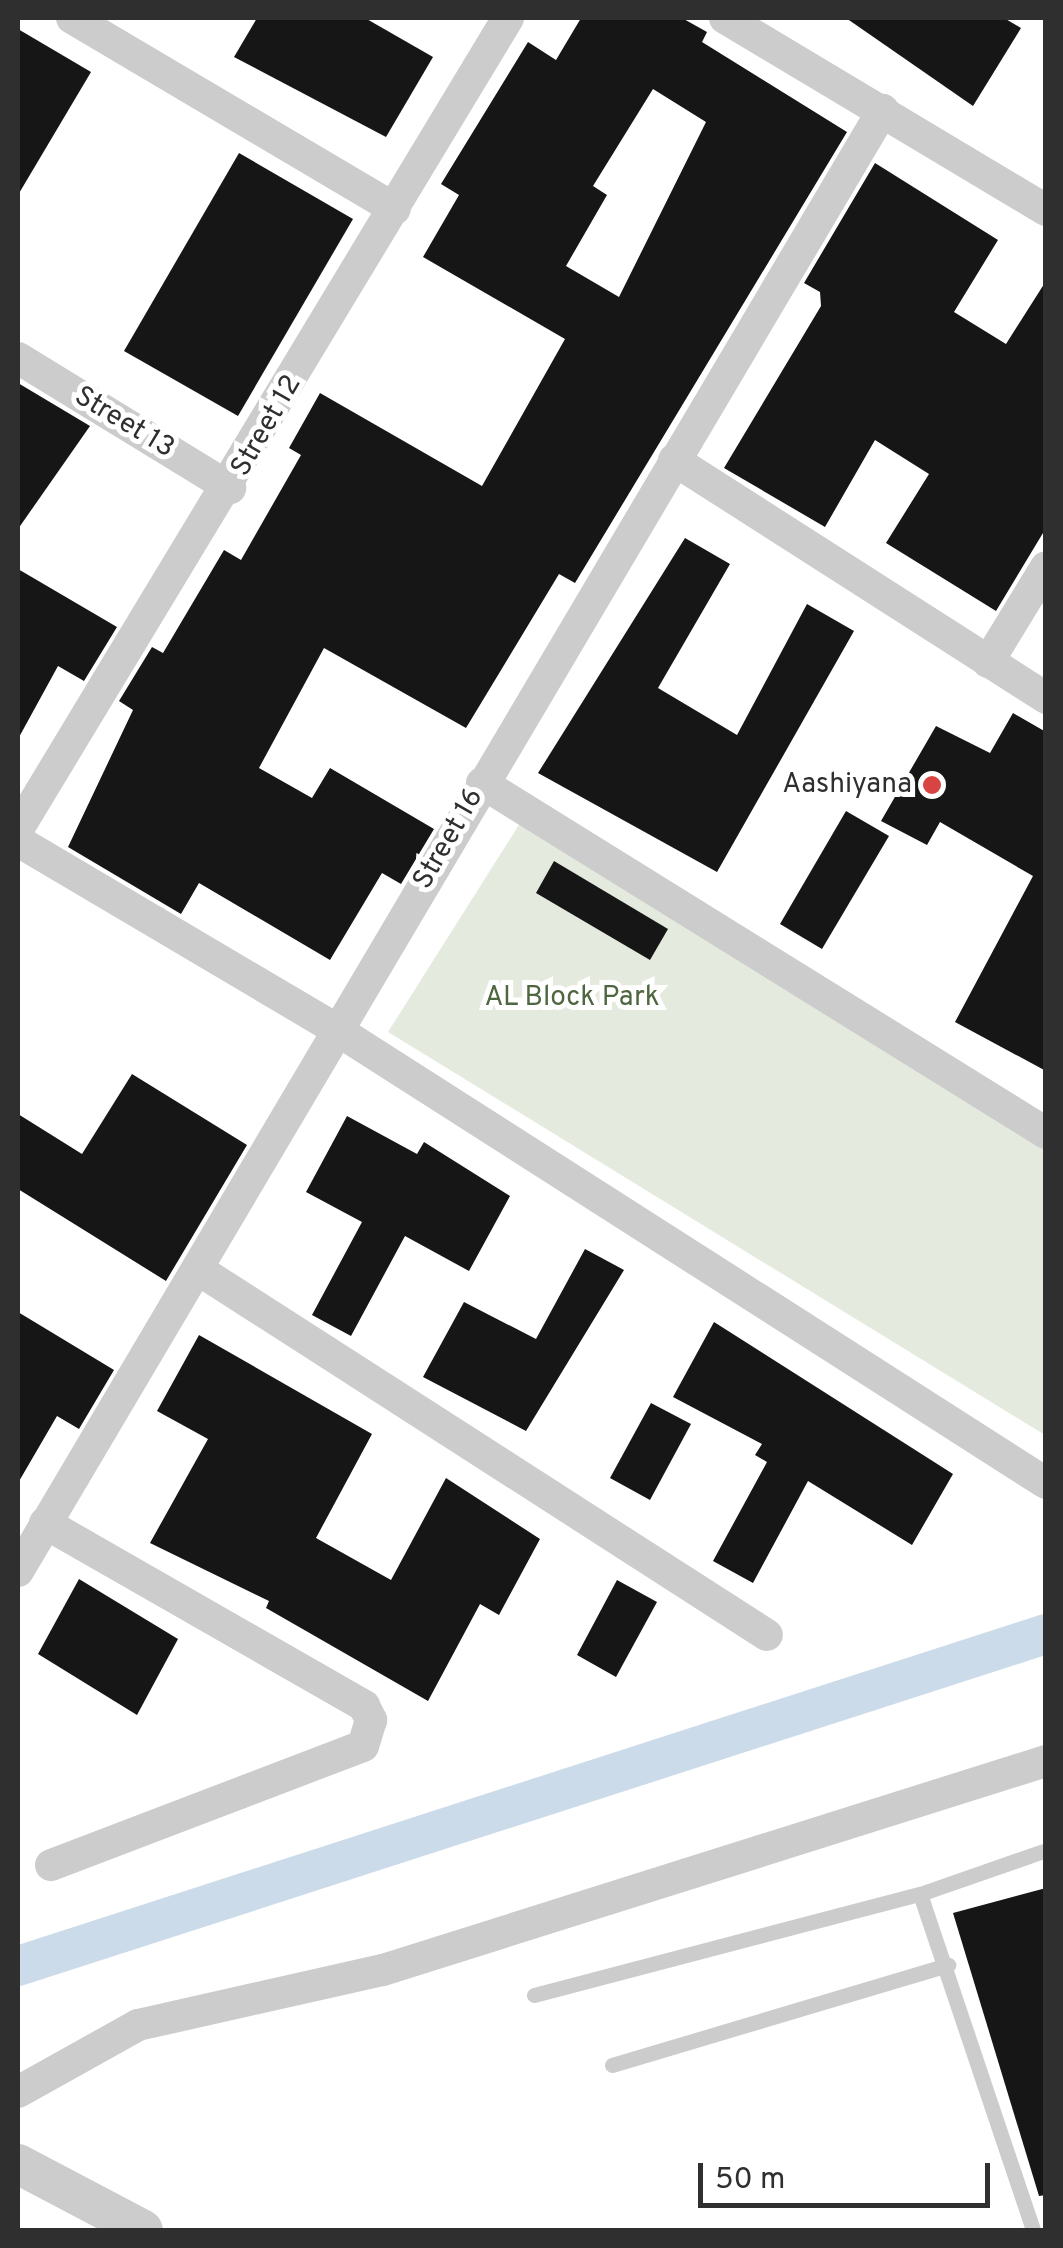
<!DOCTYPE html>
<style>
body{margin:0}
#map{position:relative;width:1063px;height:2248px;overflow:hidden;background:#fff;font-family:Overpass,sans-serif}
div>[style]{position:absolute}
.green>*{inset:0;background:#e4ebde}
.canal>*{height:40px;margin:-20px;padding:0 20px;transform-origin:20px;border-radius:20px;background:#ccdbe9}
.building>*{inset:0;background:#161616}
.service>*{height:15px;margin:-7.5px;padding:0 7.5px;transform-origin:7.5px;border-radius:7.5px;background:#ccc}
.minor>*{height:32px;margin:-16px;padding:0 16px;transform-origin:16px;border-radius:16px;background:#ccc}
.tertiary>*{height:40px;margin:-20px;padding:0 20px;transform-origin:20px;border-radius:20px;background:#ccc}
.dots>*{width:28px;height:28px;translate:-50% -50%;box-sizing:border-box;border:5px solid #fff;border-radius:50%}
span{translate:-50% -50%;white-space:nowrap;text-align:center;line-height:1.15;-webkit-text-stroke:10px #fff;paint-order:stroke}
.street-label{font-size:28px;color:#2f2f2f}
.poi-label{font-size:28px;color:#2f2f2f}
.right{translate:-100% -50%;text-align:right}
.park-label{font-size:28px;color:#4f6740}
.frame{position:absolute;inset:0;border:20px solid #2f2f2f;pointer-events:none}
.scale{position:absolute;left:698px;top:2163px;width:292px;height:45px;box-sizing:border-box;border:5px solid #2f2f2f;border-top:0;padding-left:12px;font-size:30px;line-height:35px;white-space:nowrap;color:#2f2f2f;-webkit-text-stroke:8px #fff;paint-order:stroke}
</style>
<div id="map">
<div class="green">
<i style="clip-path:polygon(522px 820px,1045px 1146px,1045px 1435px,388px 1032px)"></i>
</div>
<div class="canal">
<i style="left:18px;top:1966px;width:1080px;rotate:-17.9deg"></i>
</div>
<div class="building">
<i style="clip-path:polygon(257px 18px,365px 18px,433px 57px,386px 137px,234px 57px)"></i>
<i style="clip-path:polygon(evenodd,581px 18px,682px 18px,707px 32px,702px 42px,847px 132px,575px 583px,559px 574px,466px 728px,324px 648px,259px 768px,312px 798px,330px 768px,434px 829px,401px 884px,382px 873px,330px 960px,199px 883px,181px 914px,68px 847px,133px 710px,119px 701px,152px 647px,163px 653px,224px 550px,241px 560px,301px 455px,289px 448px,320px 393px,482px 486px,565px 339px,423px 257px,459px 195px,441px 184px,528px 42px,556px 60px,581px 18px,653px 89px,706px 122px,619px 297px,566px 266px,607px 195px,593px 186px,653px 89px)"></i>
<i style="clip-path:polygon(846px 18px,1004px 18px,1021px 28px,973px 106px)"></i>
<i style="clip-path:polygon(18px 29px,91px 72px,18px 195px)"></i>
<i style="clip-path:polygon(239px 153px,353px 219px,238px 416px,124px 351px)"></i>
<i style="clip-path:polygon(875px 163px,998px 240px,954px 312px,1006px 344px,1046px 281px,1046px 528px,996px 611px,886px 543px,929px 474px,875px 440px,825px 527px,724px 468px,821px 306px,820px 292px,804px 283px)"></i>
<i style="clip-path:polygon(18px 383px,90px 426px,18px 529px)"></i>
<i style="clip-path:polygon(685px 538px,730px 564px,658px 688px,737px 735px,807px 604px,854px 631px,717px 872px,538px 773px)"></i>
<i style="clip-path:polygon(18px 569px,117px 627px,84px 681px,58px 666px,18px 739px)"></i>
<i style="clip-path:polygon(1013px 713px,1046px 732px,1046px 1071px,955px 1022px,1033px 876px,940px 822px,927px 845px,881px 821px,936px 726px,990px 753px)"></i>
<i style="clip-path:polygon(846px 811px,889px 836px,822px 949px,780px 924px)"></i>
<i style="clip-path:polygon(554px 861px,668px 929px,650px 960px,536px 893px)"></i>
<i style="clip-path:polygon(132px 1074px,247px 1145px,166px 1281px,18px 1189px,18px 1114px,82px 1154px)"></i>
<i style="clip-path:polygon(347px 1116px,417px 1154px,424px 1142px,510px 1196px,469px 1271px,405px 1236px,351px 1336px,312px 1315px,362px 1222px,306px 1192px)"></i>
<i style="clip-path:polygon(585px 1249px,624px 1270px,526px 1431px,423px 1377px,464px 1302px,536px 1339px)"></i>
<i style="clip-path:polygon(18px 1312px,114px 1370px,79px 1429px,57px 1416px,18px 1483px)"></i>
<i style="clip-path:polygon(714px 1322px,953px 1474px,912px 1545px,808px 1481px,753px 1583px,713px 1561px,767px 1462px,755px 1455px,762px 1444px,673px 1397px)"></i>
<i style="clip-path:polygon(199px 1335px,372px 1434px,316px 1538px,391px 1580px,446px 1478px,540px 1539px,499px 1615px,480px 1604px,428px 1701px,266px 1608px,269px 1601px,150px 1543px,208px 1439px,157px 1411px)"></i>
<i style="clip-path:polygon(651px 1403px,691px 1424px,650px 1500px,610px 1478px)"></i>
<i style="clip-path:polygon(79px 1579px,178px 1639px,137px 1715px,38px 1654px)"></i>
<i style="clip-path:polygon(617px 1580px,657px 1602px,616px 1677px,577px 1655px)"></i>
<i style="clip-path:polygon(1046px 1888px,1046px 2195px,1039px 2196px,953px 1913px)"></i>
</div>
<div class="service">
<i style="left:920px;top:1894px;width:133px;rotate:-19.2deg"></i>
<i style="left:534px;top:1995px;width:399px;rotate:-14.7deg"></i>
<i style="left:920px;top:1894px;width:354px;rotate:71.4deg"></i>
<i style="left:612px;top:2065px;width:351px;rotate:-16.6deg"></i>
</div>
<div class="minor">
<i style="left:72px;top:18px;width:375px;rotate:30.6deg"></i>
<i style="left:725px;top:18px;width:374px;rotate:30.9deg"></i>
<i style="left:18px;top:358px;width:249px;rotate:31.5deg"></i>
<i style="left:674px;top:460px;width:442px;rotate:32.6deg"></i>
<i style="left:988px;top:662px;width:111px;rotate:-58.6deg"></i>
<i style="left:482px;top:783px;width:664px;rotate:31.82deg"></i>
<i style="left:18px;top:829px;width:948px;rotate:-58.86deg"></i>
<i style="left:18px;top:841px;width:371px;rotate:30.6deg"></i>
<i style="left:337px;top:1030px;width:841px;rotate:32.58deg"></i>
<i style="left:199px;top:1270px;width:675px;rotate:32.73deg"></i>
<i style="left:45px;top:1523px;width:368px;rotate:29.8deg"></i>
<i style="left:364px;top:1706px;width:16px;rotate:63deg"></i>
<i style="left:371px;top:1720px;width:27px;rotate:107deg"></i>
<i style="left:363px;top:1746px;width:334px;rotate:159.1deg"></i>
<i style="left:18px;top:1571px;width:1698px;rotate:-59.37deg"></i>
<i style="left:18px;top:2092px;width:137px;rotate:-29.2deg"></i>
<i style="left:138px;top:2025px;width:251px;rotate:-12.7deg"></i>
<i style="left:383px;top:1970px;width:695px;rotate:-17.5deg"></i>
</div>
<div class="tertiary">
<i style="left:18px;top:2164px;width:141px;rotate:27.8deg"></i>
</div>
<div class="dots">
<i style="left:932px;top:785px;background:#d74441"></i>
</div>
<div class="street-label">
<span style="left:124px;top:423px;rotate:31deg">Street 13</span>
<span style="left:267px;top:426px;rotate:-60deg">Street 12</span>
<span style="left:449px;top:839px;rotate:-60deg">Street 16</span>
</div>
<div class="poi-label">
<span class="right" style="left:912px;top:785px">Aashiyana</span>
</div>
<div class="park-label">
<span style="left:572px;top:998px">AL Block Park</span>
</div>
<div class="frame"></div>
<div class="scale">50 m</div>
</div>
